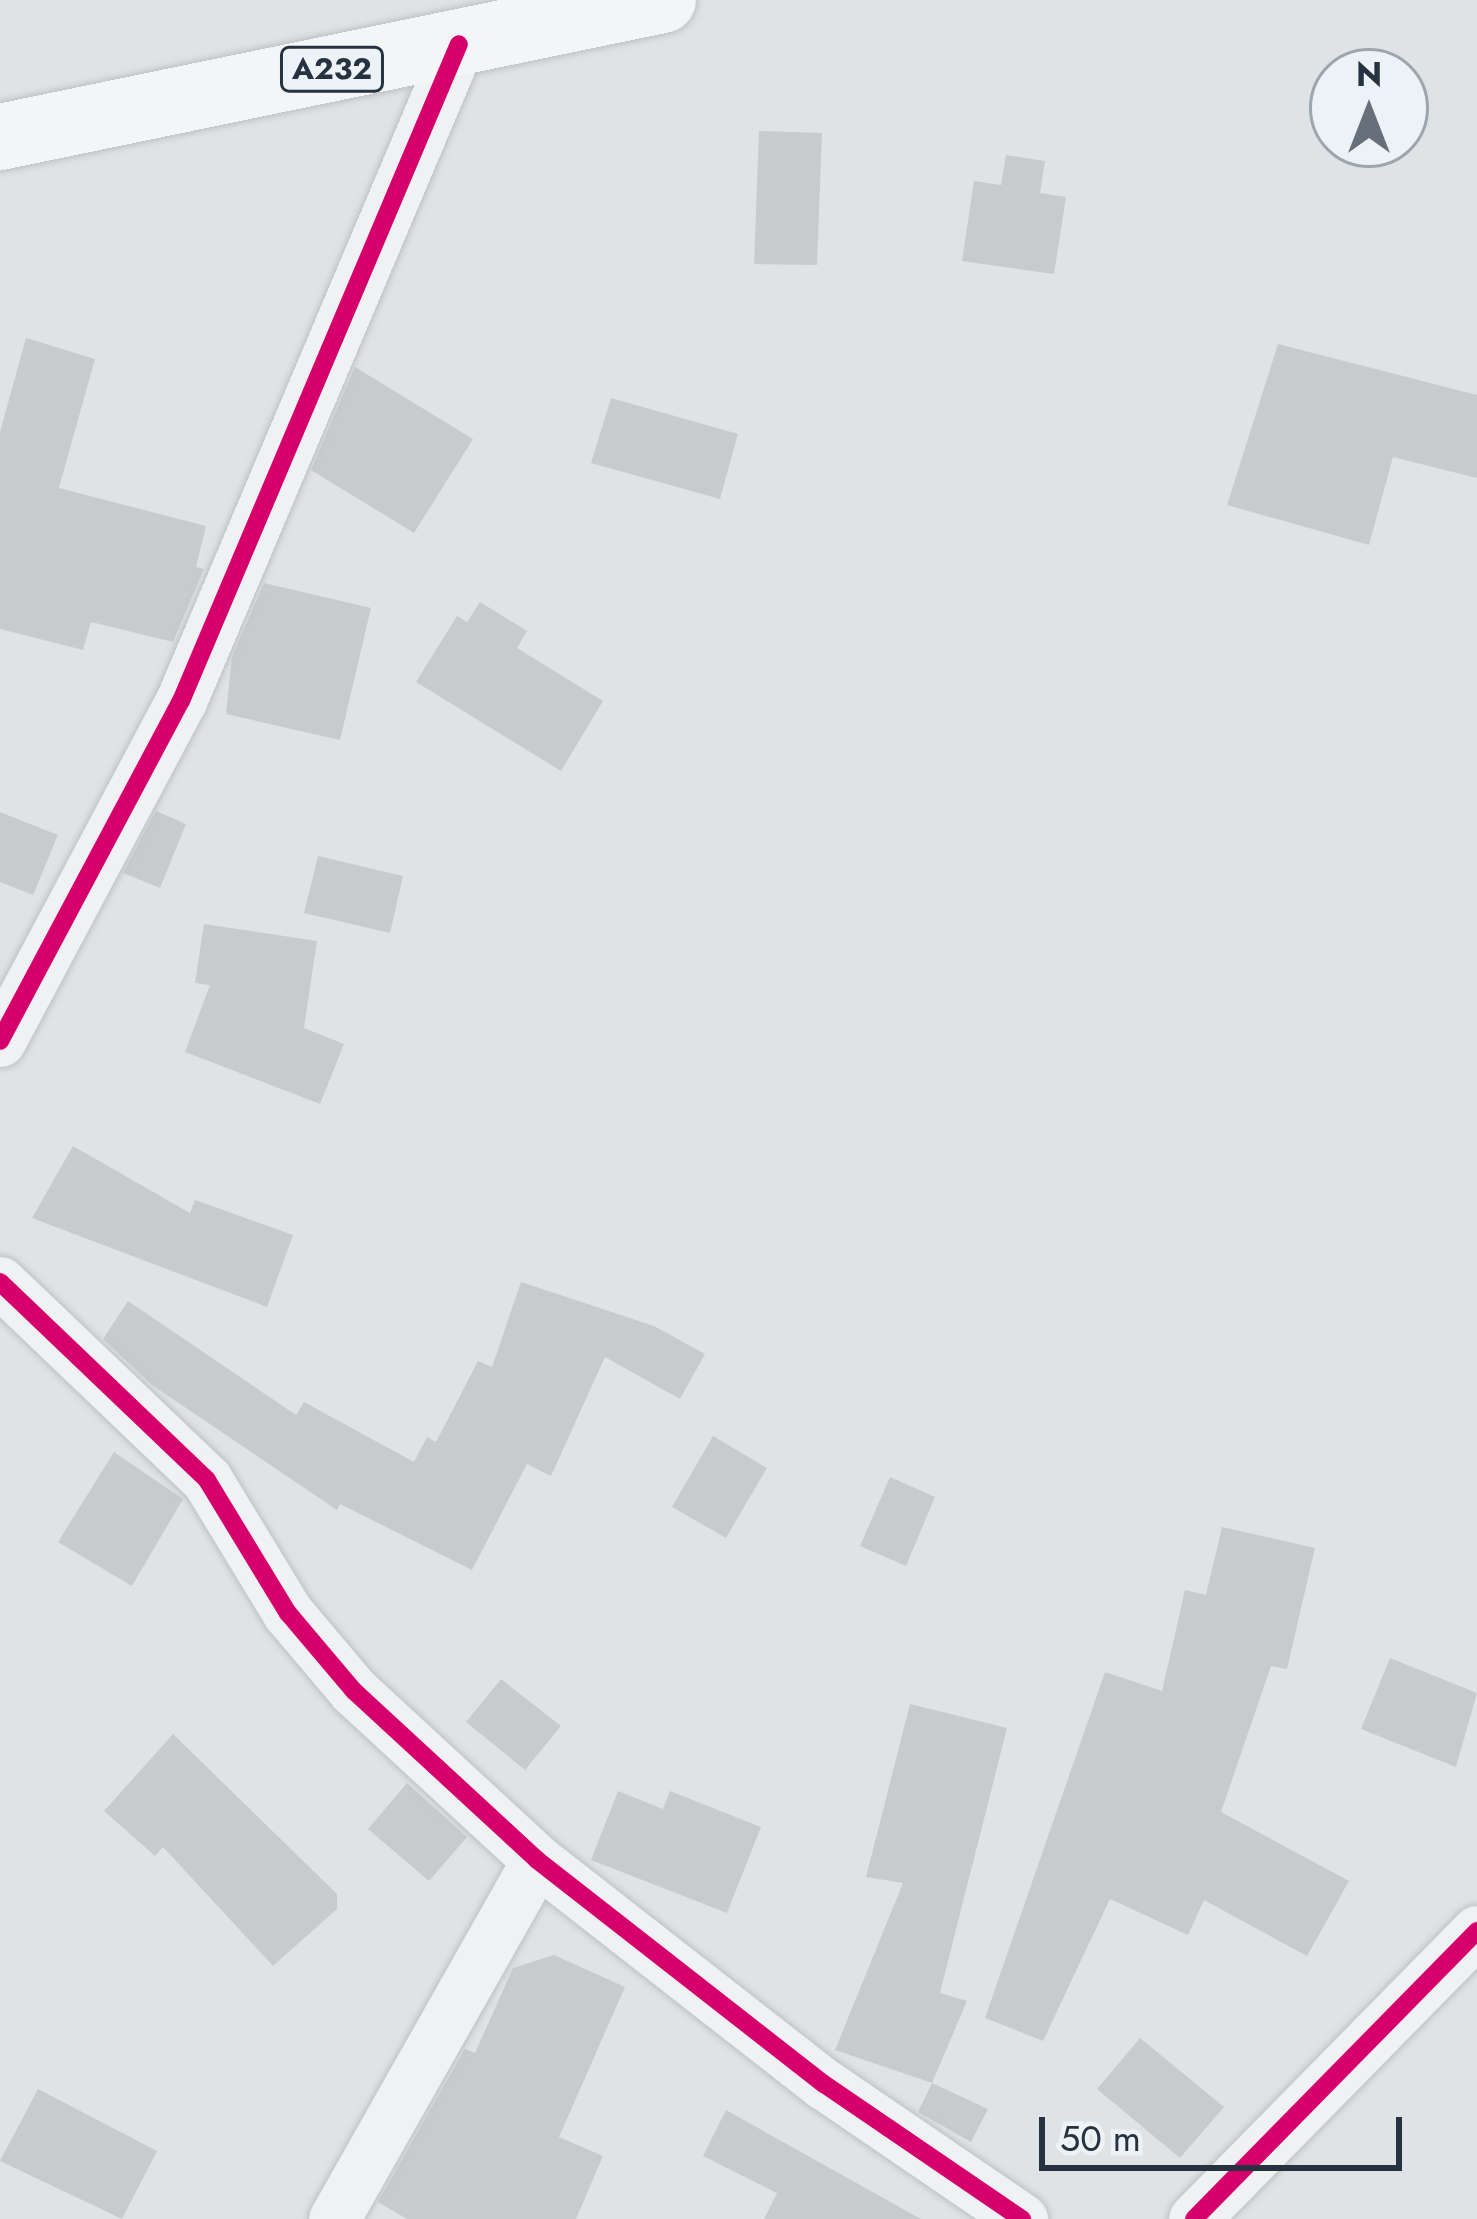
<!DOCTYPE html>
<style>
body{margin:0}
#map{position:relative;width:1477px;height:2219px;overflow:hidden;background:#e0e3e5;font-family:Jost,sans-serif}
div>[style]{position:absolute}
.building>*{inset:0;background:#c8cbcd}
.roads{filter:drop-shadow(0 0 3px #bec1c3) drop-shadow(0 0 3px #bec1c3)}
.minor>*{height:51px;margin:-25.5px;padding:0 25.5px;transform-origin:25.5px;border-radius:25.5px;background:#eff1f2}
.primary>*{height:66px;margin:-33px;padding:0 33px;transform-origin:33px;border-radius:33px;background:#f4f5f6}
.cycleway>*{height:18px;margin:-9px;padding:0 9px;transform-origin:9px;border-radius:9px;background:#d6006c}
span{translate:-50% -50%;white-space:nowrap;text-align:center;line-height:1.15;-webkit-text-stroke:9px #edf2f6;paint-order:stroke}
.shield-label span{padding:3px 9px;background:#edf2f6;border:3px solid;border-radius:9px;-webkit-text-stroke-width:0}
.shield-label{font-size:30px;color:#263240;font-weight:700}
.north{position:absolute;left:1309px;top:48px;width:120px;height:120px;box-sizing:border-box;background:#edf2f6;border:3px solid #9da5ad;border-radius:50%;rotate:0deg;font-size:33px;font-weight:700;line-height:48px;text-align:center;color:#263240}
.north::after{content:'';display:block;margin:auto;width:42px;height:54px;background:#67707a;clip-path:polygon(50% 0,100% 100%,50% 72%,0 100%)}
.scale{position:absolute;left:1039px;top:2117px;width:363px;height:54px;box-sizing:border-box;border:6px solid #263240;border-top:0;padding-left:15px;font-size:36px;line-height:42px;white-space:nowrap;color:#263240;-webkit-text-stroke:9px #edf2f6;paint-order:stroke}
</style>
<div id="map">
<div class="building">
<i style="clip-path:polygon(759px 131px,822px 133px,817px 265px,754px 264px)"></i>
<i style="clip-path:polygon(1006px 155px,1045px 161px,1040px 193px,1066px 197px,1054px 274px,962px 261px,974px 181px,1001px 185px)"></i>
<i style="clip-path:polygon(26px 338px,95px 359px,59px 488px,206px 526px,196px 567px,204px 569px,173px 642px,91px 622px,83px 650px,0 629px,0 432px)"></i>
<i style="clip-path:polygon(1278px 344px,1477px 395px,1477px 478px,1393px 457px,1369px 545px,1227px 505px)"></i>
<i style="clip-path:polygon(355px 367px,473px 439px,414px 533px,311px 470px)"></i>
<i style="clip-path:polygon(611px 398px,738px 434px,720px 499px,591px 463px)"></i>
<i style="clip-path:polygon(264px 583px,371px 608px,340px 740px,226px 714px,232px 657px)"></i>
<i style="clip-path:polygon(480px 602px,527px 631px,517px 648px,603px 701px,561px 771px,416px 682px,457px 616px,467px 622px)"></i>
<i style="clip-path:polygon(156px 811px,186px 824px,160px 888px,123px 873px)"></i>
<i style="clip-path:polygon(0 812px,58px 835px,33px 895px,0 882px)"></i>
<i style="clip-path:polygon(318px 856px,403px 876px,390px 933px,304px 913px)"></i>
<i style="clip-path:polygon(204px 924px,317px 941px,304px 1028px,344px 1044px,320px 1104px,185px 1052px,210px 985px,195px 983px)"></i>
<i style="clip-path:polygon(73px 1146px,190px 1213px,195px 1200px,293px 1235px,267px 1307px,32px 1218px)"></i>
<i style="clip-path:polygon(521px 1282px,654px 1326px,705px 1354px,680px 1399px,605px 1357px,551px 1476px,527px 1464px,472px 1570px,340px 1504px,337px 1510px,152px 1385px,103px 1339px,128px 1301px,296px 1415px,304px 1402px,414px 1462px,427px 1437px,436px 1442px,478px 1361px,492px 1367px)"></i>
<i style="clip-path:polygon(713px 1436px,767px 1468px,726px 1538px,672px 1507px)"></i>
<i style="clip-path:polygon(114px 1452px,183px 1499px,132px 1586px,58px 1542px)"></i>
<i style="clip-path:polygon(890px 1477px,935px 1497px,906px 1566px,860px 1546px)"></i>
<i style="clip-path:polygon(1222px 1527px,1315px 1548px,1287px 1669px,1271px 1666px,1221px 1812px,1349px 1881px,1307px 1956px,1204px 1900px,1188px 1935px,1110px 1899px,1043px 2041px,985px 2018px,1105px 1672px,1162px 1691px,1185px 1590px,1206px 1595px)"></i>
<i style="clip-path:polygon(1390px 1658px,1477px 1693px,1456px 1767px,1361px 1729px)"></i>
<i style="clip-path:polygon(501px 1679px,561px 1726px,525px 1770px,466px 1722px)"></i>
<i style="clip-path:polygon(910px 1704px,1007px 1728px,940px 1993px,967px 2001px,932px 2083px,835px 2050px,903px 1883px,866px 1877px)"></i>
<i style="clip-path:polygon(173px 1734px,337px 1894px,337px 1909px,273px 1966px,163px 1847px,155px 1856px,104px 1811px)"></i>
<i style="clip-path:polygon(407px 1783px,467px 1837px,429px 1881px,368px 1829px)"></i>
<i style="clip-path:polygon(618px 1791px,663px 1809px,670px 1791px,761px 1827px,727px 1913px,591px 1860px)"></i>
<i style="clip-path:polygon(554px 1955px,625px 1987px,559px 2137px,603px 2156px,576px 2219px,407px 2219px,378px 2202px,465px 2049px,475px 2053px,513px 1968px)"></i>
<i style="clip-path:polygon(1140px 2038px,1224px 2107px,1180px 2158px,1097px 2089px)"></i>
<i style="clip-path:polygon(932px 2083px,988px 2109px,971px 2142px,918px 2112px)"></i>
<i style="clip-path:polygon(38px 2089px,157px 2151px,122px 2219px,0 2161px)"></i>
<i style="clip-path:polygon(726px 2110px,851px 2180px,921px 2219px,764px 2219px,777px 2193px,703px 2156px)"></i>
</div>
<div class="roads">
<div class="minor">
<i style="left:0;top:1041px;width:385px;rotate:-62deg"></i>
<i style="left:181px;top:701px;width:713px;rotate:-67.07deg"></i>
<i style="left:0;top:1282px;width:286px;rotate:43.7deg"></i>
<i style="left:207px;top:1480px;width:156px;rotate:58.7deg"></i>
<i style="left:288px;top:1613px;width:102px;rotate:49.8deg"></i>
<i style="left:354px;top:1691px;width:249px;rotate:42.7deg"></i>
<i style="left:537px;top:1860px;width:364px;rotate:38deg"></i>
<i style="left:824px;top:2084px;width:240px;rotate:34.3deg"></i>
<i style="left:334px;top:2219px;width:412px;rotate:-60.5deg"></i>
<i style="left:1194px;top:2219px;width:404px;rotate:-45.5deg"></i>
</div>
<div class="primary">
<i style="left:0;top:137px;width:677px;rotate:-11.68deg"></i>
</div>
</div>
<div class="cycleway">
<i style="left:0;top:1041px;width:385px;rotate:-62deg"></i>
<i style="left:181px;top:701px;width:713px;rotate:-67.07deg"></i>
<i style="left:0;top:1282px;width:286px;rotate:43.7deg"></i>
<i style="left:207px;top:1480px;width:156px;rotate:58.7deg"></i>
<i style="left:288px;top:1613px;width:102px;rotate:49.8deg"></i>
<i style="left:354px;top:1691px;width:249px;rotate:42.7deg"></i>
<i style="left:537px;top:1860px;width:364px;rotate:38deg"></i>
<i style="left:824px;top:2084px;width:240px;rotate:34.3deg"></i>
<i style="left:1194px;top:2219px;width:404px;rotate:-45.5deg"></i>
</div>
<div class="shield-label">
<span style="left:332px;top:69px">A232</span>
</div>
<div class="north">N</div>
<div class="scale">50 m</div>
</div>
